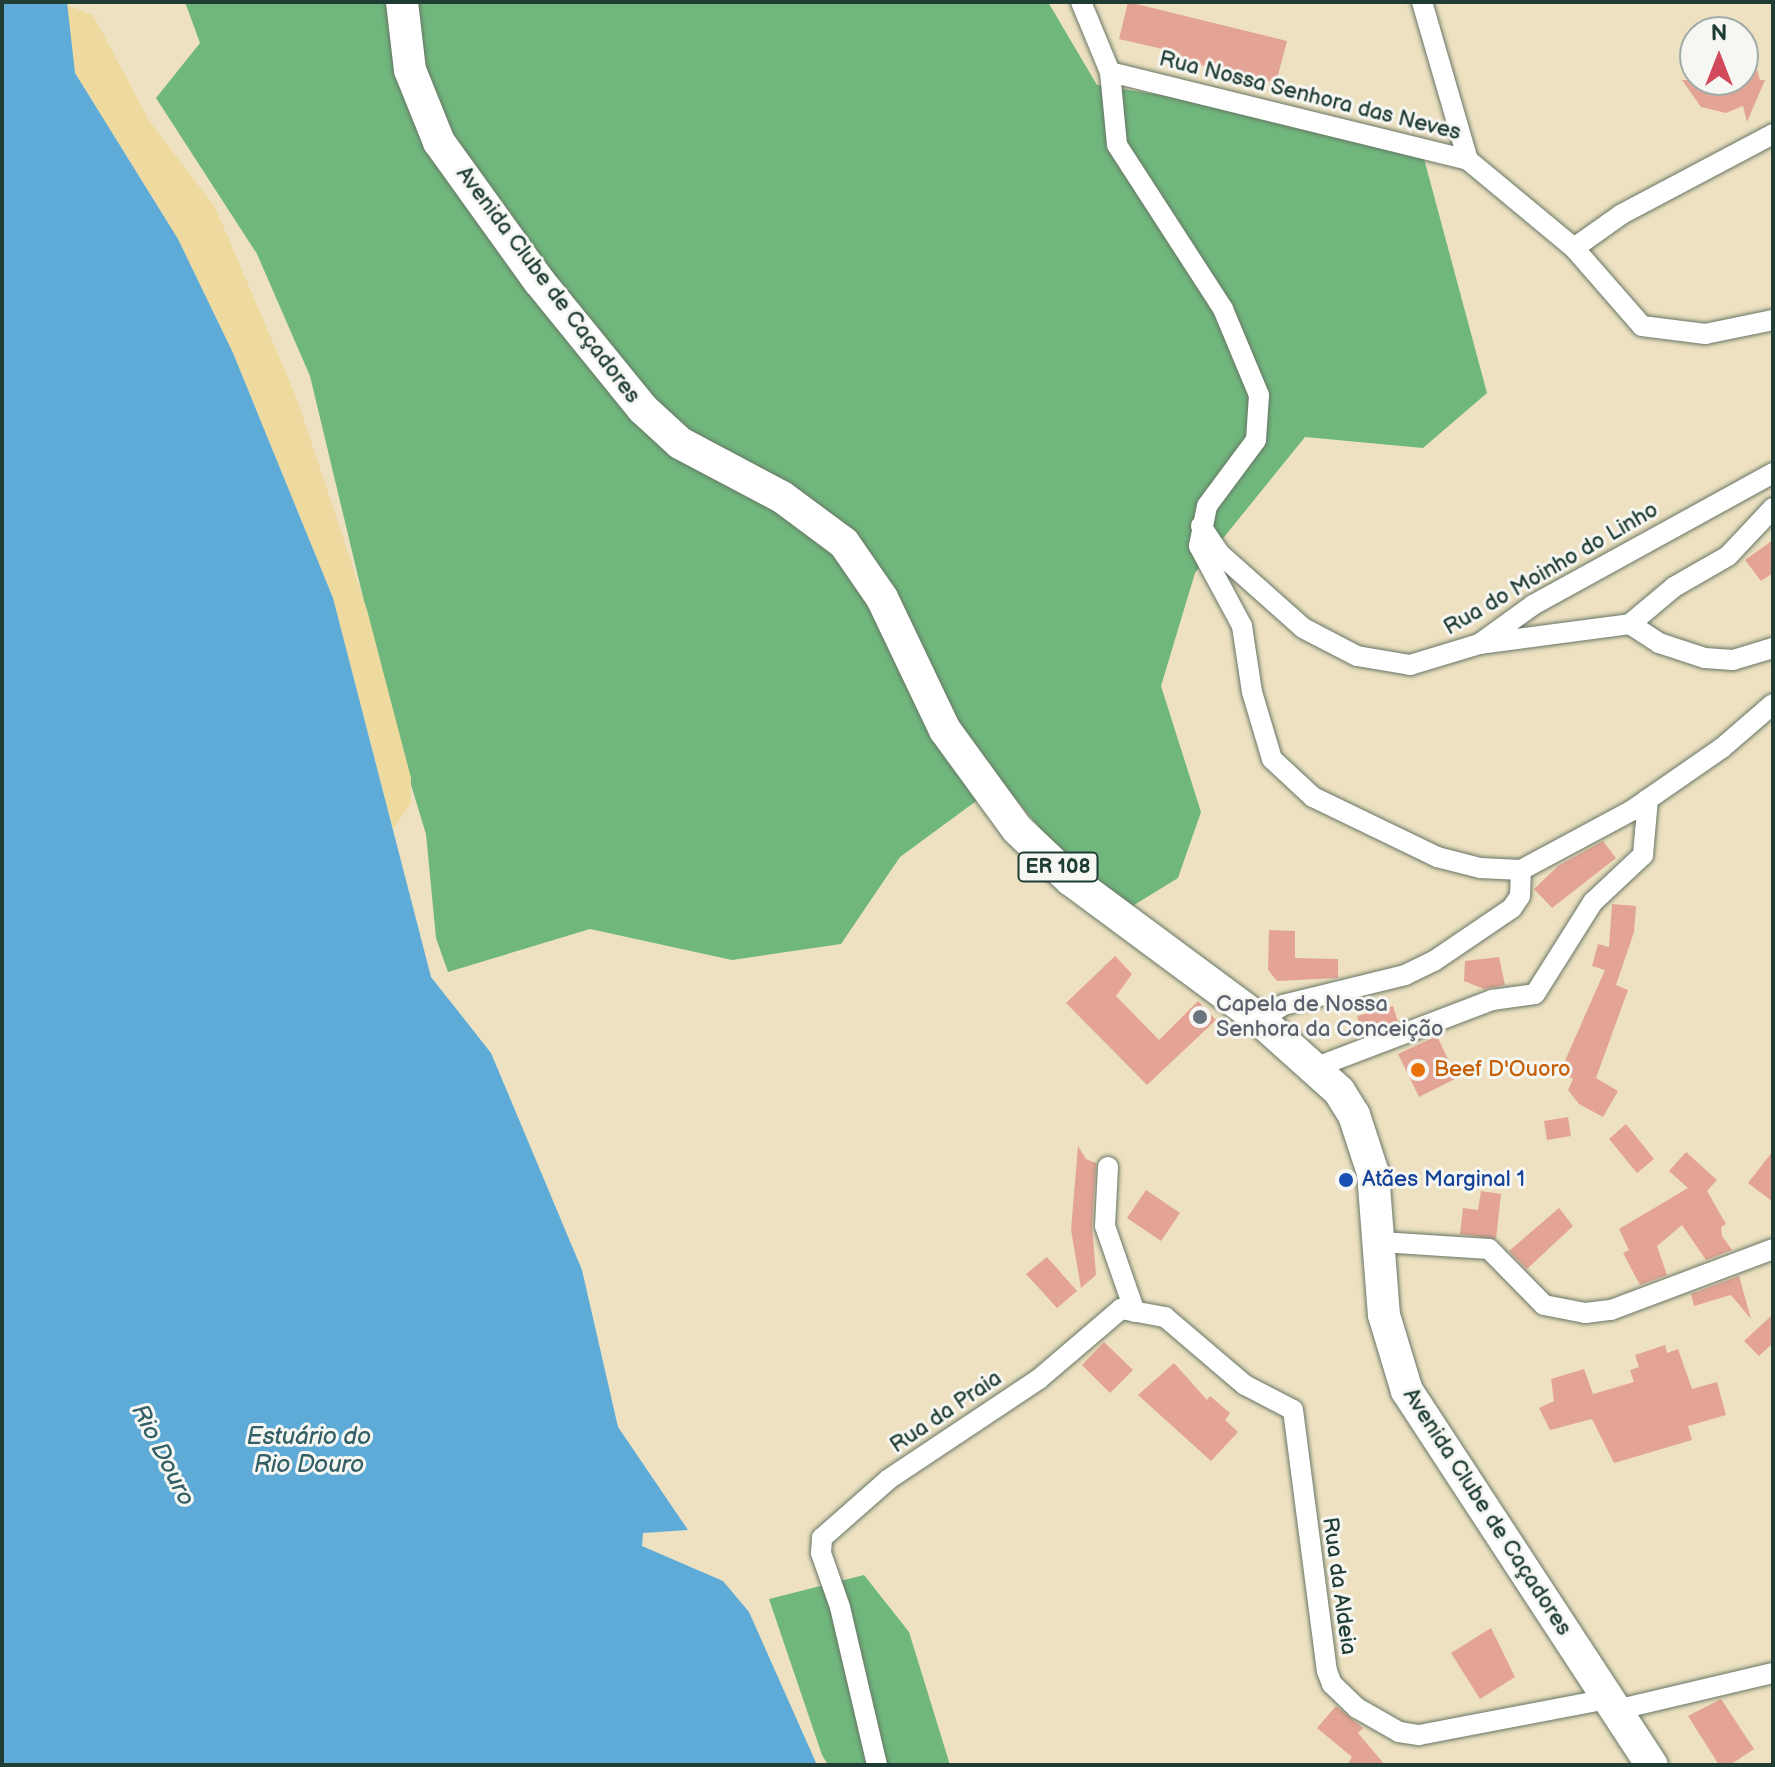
<!DOCTYPE html>
<meta charset="utf-8">
<style>
body{margin:0}
#map{position:relative;width:1775px;height:1767px;overflow:hidden;background:#ede1c1;font-family:"Balsamiq Sans",sans-serif}
div>[style]{position:absolute}
.forest>*{inset:0;background:#70b77d}
.sand>*{inset:0;background:#eeda9e}
.water>*{inset:0;background:#5eabd7}
.building>*{inset:0;background:#e3a495}
.roads{filter:drop-shadow(0 0 2px #677665) drop-shadow(0 0 2px #677665)}
.street>*{height:20px;margin:-10px;padding:0 10px;transform-origin:10px;border-radius:10px;background:#fff}
.primary>*{height:32px;margin:-16px;padding:0 16px;transform-origin:16px;border-radius:16px;background:#fff}
.dots>*{width:22px;height:22px;translate:-50% -50%;box-sizing:border-box;border:4px solid #f6f6f2;border-radius:50%}
span{translate:-50% -50%;white-space:nowrap;text-align:center;line-height:1.15;-webkit-text-stroke:6px #f6f6f2;paint-order:stroke}
.shield-label span{padding:2px 6px;background:#f6f6f2;border:2px solid;border-radius:6px;-webkit-text-stroke-width:0}
.shield-label{font-size:20px;color:#1f3d34;font-weight:700}
.street-label{font-size:22px;color:#1f3d34}
.worship-label{font-size:22px;color:#5b616d}
.left{translate:0 -50%;text-align:left}
.food-label{font-size:22px;color:#c56008}
.transit-label{font-size:22px;color:#164399}
.water-label{font-size:24px;color:#325e65;font-style:italic}
.frame{position:absolute;inset:0;border:4px solid #1f3d34;pointer-events:none}
.north{position:absolute;left:1679px;top:16px;width:80px;height:80px;box-sizing:border-box;background:#f6f6f2;border:2px solid #a0aca6;border-radius:50%;rotate:0deg;font-size:22px;font-weight:700;line-height:32px;text-align:center;color:#1f3d34}
.north::after{content:'';display:block;margin:auto;width:28px;height:36px;background:#d1495b;clip-path:polygon(50% 0,100% 100%,50% 72%,0 100%)}
</style>
<div id="map">
<div class="forest">
<i style="clip-path:polygon(185px 2px,1048px 2px,1097px 85px,1268px 112px,1423px 155px,1487px 393px,1423px 448px,1305px 437px,1195px 573px,1161px 686px,1201px 812px,1178px 878px,1113px 918px,1002px 782px,900px 857px,841px 944px,732px 960px,590px 929px,448px 972px,436px 938px,426px 834px,397px 739px,310px 376px,257px 254px,156px 98px,200px 43px)"></i>
<i style="clip-path:polygon(864px 1575px,909px 1632px,950px 1765px,828px 1765px,822px 1755px,769px 1599px)"></i>
</div>
<div class="sand">
<i style="clip-path:polygon(67px 5px,93px 15px,150px 122px,215px 207px,297px 399px,367px 610px,411px 778px,411px 803px,393px 829px,333px 598px,233px 353px,178px 239px,75px 73px)"></i>
</div>
<div class="water">
<i style="clip-path:polygon(2px 2px,67px 2px,75px 73px,178px 239px,233px 353px,333px 598px,431px 977px,491px 1053px,582px 1270px,618px 1427px,688px 1530px,643px 1533px,642px 1546px,723px 1581px,749px 1612px,817px 1765px,2px 1765px)"></i>
</div>
<div class="building">
<i style="clip-path:polygon(1128px 2px,1287px 41px,1276px 83px,1179px 60px,1180px 53px,1119px 39px)"></i>
<i style="clip-path:polygon(1745px 27px,1760px 80px,1765px 80px,1747px 122px,1743px 106px,1726px 113px,1701px 107px,1682px 80px,1743px 80px)"></i>
<i style="clip-path:polygon(1773px 540px,1773px 573px,1761px 581px,1745px 560px)"></i>
<i style="clip-path:polygon(1603px 841px,1616px 858px,1552px 908px,1534px 889px,1558px 866px)"></i>
<i style="clip-path:polygon(1612px 904px,1636px 906px,1634px 932px,1616px 985px,1628px 990px,1596px 1078px,1618px 1091px,1603px 1117px,1579px 1104px,1568px 1090px,1573px 1079px,1560px 1072px,1605px 970px,1592px 966px,1598px 944px,1609px 947px)"></i>
<i style="clip-path:polygon(1269px 930px,1295px 931px,1295px 958px,1338px 959px,1338px 978px,1277px 981px,1268px 970px)"></i>
<i style="clip-path:polygon(1115px 956px,1132px 974px,1116px 996px,1159px 1040px,1198px 1001px,1216px 1020px,1147px 1085px,1066px 1003px)"></i>
<i style="clip-path:polygon(1499px 957px,1505px 985px,1484px 989px,1464px 981px,1465px 961px)"></i>
<i style="clip-path:polygon(1393px 1006px,1398px 1022px,1363px 1035px,1357px 1016px)"></i>
<i style="clip-path:polygon(1437px 1036px,1457px 1078px,1419px 1097px,1398px 1054px)"></i>
<i style="clip-path:polygon(1568px 1117px,1571px 1136px,1547px 1140px,1544px 1121px)"></i>
<i style="clip-path:polygon(1626px 1124px,1654px 1159px,1637px 1173px,1609px 1139px)"></i>
<i style="clip-path:polygon(1078px 1146px,1086px 1159px,1096px 1163px,1092px 1225px,1096px 1275px,1081px 1288px,1071px 1230px)"></i>
<i style="clip-path:polygon(1773px 1151px,1773px 1202px,1748px 1183px)"></i>
<i style="clip-path:polygon(1686px 1152px,1717px 1180px,1707px 1191px,1726px 1224px,1721px 1227px,1722px 1236px,1732px 1250px,1706px 1260px,1682px 1225px,1657px 1246px,1667px 1275px,1640px 1285px,1623px 1253px,1629px 1250px,1619px 1229px,1688px 1188px,1669px 1171px)"></i>
<i style="clip-path:polygon(1146px 1190px,1180px 1213px,1161px 1241px,1127px 1218px)"></i>
<i style="clip-path:polygon(1481px 1191px,1501px 1194px,1496px 1239px,1460px 1234px,1463px 1208px,1478px 1210px)"></i>
<i style="clip-path:polygon(1559px 1208px,1573px 1226px,1527px 1269px,1509px 1251px)"></i>
<i style="clip-path:polygon(1047px 1257px,1077px 1291px,1057px 1308px,1026px 1274px)"></i>
<i style="clip-path:polygon(1739px 1276px,1751px 1319px,1731px 1295px,1694px 1306px,1691px 1294px)"></i>
<i style="clip-path:polygon(1773px 1314px,1773px 1343px,1759px 1356px,1744px 1341px)"></i>
<i style="clip-path:polygon(1104px 1342px,1133px 1370px,1110px 1393px,1082px 1365px)"></i>
<i style="clip-path:polygon(1665px 1345px,1667px 1353px,1678px 1349px,1692px 1389px,1717px 1382px,1726px 1415px,1688px 1426px,1692px 1440px,1614px 1463px,1592px 1419px,1550px 1430px,1539px 1408px,1554px 1401px,1551px 1379px,1584px 1369px,1593px 1394px,1634px 1382px,1630px 1370px,1639px 1367px,1635px 1355px)"></i>
<i style="clip-path:polygon(1174px 1363px,1207px 1400px,1210px 1396px,1230px 1413px,1225px 1420px,1238px 1432px,1211px 1461px,1138px 1395px)"></i>
<i style="clip-path:polygon(1491px 1628px,1515px 1677px,1480px 1699px,1451px 1653px)"></i>
<i style="clip-path:polygon(1721px 1699px,1754px 1749px,1730px 1765px,1719px 1765px,1688px 1716px)"></i>
<i style="clip-path:polygon(1336px 1706px,1363px 1728px,1358px 1733px,1385px 1765px,1347px 1765px,1352px 1757px,1317px 1728px)"></i>
</div>
<div class="roads">
<div class="street">
<i style="left:1081px;top:2px;width:76px;rotate:67.5deg"></i>
<i style="left:1110px;top:72px;width:73px;rotate:84.5deg"></i>
<i style="left:1117px;top:145px;width:195px;rotate:57.1deg"></i>
<i style="left:1223px;top:309px;width:93px;rotate:67.3deg"></i>
<i style="left:1259px;top:395px;width:45px;rotate:93.8deg"></i>
<i style="left:1256px;top:440px;width:82px;rotate:126.6deg"></i>
<i style="left:1207px;top:506px;width:41px;rotate:101.3deg"></i>
<i style="left:1199px;top:546px;width:91px;rotate:61.7deg"></i>
<i style="left:1242px;top:626px;width:67px;rotate:81.4deg"></i>
<i style="left:1252px;top:692px;width:70px;rotate:73.4deg"></i>
<i style="left:1272px;top:759px;width:56px;rotate:42.8deg"></i>
<i style="left:1313px;top:797px;width:138px;rotate:25.8deg"></i>
<i style="left:1437px;top:857px;width:44px;rotate:14.3deg"></i>
<i style="left:1480px;top:868px;width:41px;rotate:2.8deg"></i>
<i style="left:1422px;top:2px;width:165px;rotate:73.8deg"></i>
<i style="left:1110px;top:72px;width:369px;rotate:13.8deg"></i>
<i style="left:1468px;top:160px;width:138px;rotate:39.7deg"></i>
<i style="left:1574px;top:248px;width:103px;rotate:48.9deg"></i>
<i style="left:1642px;top:326px;width:64px;rotate:7.2deg"></i>
<i style="left:1705px;top:334px;width:69px;rotate:-11.6deg"></i>
<i style="left:1574px;top:248px;width:59px;rotate:-35.3deg"></i>
<i style="left:1622px;top:214px;width:171px;rotate:-27.9deg"></i>
<i style="left:1201px;top:526px;width:34px;rotate:56deg"></i>
<i style="left:1220px;top:554px;width:111px;rotate:41.7deg"></i>
<i style="left:1303px;top:628px;width:61px;rotate:27.4deg"></i>
<i style="left:1357px;top:656px;width:54px;rotate:9.6deg"></i>
<i style="left:1410px;top:665px;width:72px;rotate:-16.9deg"></i>
<i style="left:1479px;top:644px;width:67px;rotate:-35.8deg"></i>
<i style="left:1533px;top:605px;width:274px;rotate:-28.8deg"></i>
<i style="left:1630px;top:624px;width:57px;rotate:-40.1deg"></i>
<i style="left:1674px;top:587px;width:62px;rotate:-29.9deg"></i>
<i style="left:1728px;top:556px;width:66px;rotate:-46.8deg"></i>
<i style="left:1479px;top:644px;width:152px;rotate:-7.5deg"></i>
<i style="left:1630px;top:624px;width:35px;rotate:33deg"></i>
<i style="left:1659px;top:643px;width:48px;rotate:18.1deg"></i>
<i style="left:1705px;top:658px;width:28px;rotate:4deg"></i>
<i style="left:1733px;top:660px;width:42px;rotate:-16.7deg"></i>
<i style="left:1521px;top:870px;width:125px;rotate:-28.2deg"></i>
<i style="left:1631px;top:811px;width:111px;rotate:-34.7deg"></i>
<i style="left:1722px;top:748px;width:67px;rotate:-40.8deg"></i>
<i style="left:1260px;top:1020px;width:27px;rotate:-33deg"></i>
<i style="left:1283px;top:1005px;width:126px;rotate:-13.8deg"></i>
<i style="left:1405px;top:975px;width:32px;rotate:-26deg"></i>
<i style="left:1434px;top:961px;width:94px;rotate:-34.2deg"></i>
<i style="left:1512px;top:908px;width:14px;rotate:-56deg"></i>
<i style="left:1520px;top:896px;width:26px;rotate:-88deg"></i>
<i style="left:1314px;top:1068px;width:191px;rotate:-20.9deg"></i>
<i style="left:1492px;top:1000px;width:43px;rotate:-7.9deg"></i>
<i style="left:1535px;top:994px;width:109px;rotate:-57.8deg"></i>
<i style="left:1593px;top:902px;width:69px;rotate:-43.2deg"></i>
<i style="left:1643px;top:855px;width:56px;rotate:-84.9deg"></i>
<i style="left:1108px;top:1167px;width:59px;rotate:92.9deg"></i>
<i style="left:1105px;top:1226px;width:91px;rotate:70.8deg"></i>
<i style="left:1381px;top:1242px;width:108px;rotate:3.7deg"></i>
<i style="left:1489px;top:1249px;width:78px;rotate:45.5deg"></i>
<i style="left:1544px;top:1305px;width:42px;rotate:11deg"></i>
<i style="left:1585px;top:1313px;width:26px;rotate:-7deg"></i>
<i style="left:1611px;top:1310px;width:173px;rotate:-20.6deg"></i>
<i style="left:1616px;top:1710px;width:161px;rotate:-13.3deg"></i>
<i style="left:877px;top:1765px;width:162px;rotate:-103.2deg"></i>
<i style="left:840px;top:1607px;width:57px;rotate:-109.4deg"></i>
<i style="left:821px;top:1553px;width:15px;rotate:-86deg"></i>
<i style="left:822px;top:1538px;width:89px;rotate:-41.4deg"></i>
<i style="left:889px;top:1479px;width:180px;rotate:-33.7deg"></i>
<i style="left:1039px;top:1379px;width:108px;rotate:-40.5deg"></i>
<i style="left:1121px;top:1309px;width:45px;rotate:10.3deg"></i>
<i style="left:1165px;top:1317px;width:105px;rotate:40.4deg"></i>
<i style="left:1245px;top:1385px;width:54px;rotate:27.5deg"></i>
<i style="left:1293px;top:1410px;width:263px;rotate:82.6deg"></i>
<i style="left:1327px;top:1671px;width:14px;rotate:69deg"></i>
<i style="left:1332px;top:1684px;width:35px;rotate:44deg"></i>
<i style="left:1357px;top:1708px;width:48px;rotate:29.7deg"></i>
<i style="left:1399px;top:1732px;width:20px;rotate:9deg"></i>
<i style="left:1419px;top:1735px;width:192px;rotate:-10.8deg"></i>
</div>
<div class="primary">
<i style="left:402px;top:2px;width:68px;rotate:83.3deg"></i>
<i style="left:410px;top:70px;width:78px;rotate:68.1deg"></i>
<i style="left:439px;top:142px;width:171px;rotate:54.3deg"></i>
<i style="left:539px;top:281px;width:165px;rotate:50.9deg"></i>
<i style="left:643px;top:409px;width:50px;rotate:42.6deg"></i>
<i style="left:680px;top:443px;width:115px;rotate:27.9deg"></i>
<i style="left:782px;top:497px;width:77px;rotate:36.6deg"></i>
<i style="left:844px;top:543px;width:67px;rotate:55.4deg"></i>
<i style="left:882px;top:598px;width:146px;rotate:64.5deg"></i>
<i style="left:945px;top:730px;width:122px;rotate:54deg"></i>
<i style="left:1017px;top:829px;width:74px;rotate:43.4deg"></i>
<i style="left:1071px;top:880px;width:235px;rotate:36.5deg"></i>
<i style="left:1260px;top:1020px;width:106px;rotate:41.9deg"></i>
<i style="left:1339px;top:1091px;width:28px;rotate:58deg"></i>
<i style="left:1354px;top:1115px;width:61px;rotate:71.9deg"></i>
<i style="left:1373px;top:1173px;width:142px;rotate:85.6deg"></i>
<i style="left:1384px;top:1315px;width:79px;rotate:73.2deg"></i>
<i style="left:1407px;top:1391px;width:447px;rotate:56.8deg"></i>
</div>
</div>
<div class="dots">
<i style="left:1200px;top:1017px;background:#6b7280"></i>
<i style="left:1418px;top:1070px;background:#e8710a"></i>
<i style="left:1346px;top:1180px;background:#1a4fb4"></i>
</div>
<div class="shield-label">
<span style="left:1058px;top:867px">ER 108</span>
</div>
<div class="street-label">
<span style="left:1310px;top:96px;rotate:14deg">Rua Nossa Senhora das Neves</span>
<span style="left:548px;top:285px;rotate:53deg">Avenida Clube de Caçadores</span>
<span style="left:1551px;top:569px;rotate:-30deg">Rua do Moinho do Linho</span>
<span style="left:946px;top:1412px;rotate:-34deg">Rua da Praia</span>
<span style="left:1487px;top:1512px;rotate:57deg">Avenida Clube de Caçadores</span>
<span style="left:1339px;top:1586px;rotate:82deg">Rua da Aldeia</span>
</div>
<div class="worship-label">
<span class="left" style="left:1216px;top:1017px">Capela de Nossa<br>Senhora da Conceição</span>
</div>
<div class="food-label">
<span class="left" style="left:1434px;top:1070px">Beef D'Ouoro</span>
</div>
<div class="transit-label">
<span class="left" style="left:1362px;top:1180px">Atães Marginal 1</span>
</div>
<div class="water-label">
<span style="left:309px;top:1451px">Estuário do<br>Rio Douro</span>
<span style="left:163px;top:1455px;rotate:63deg">Rio Douro</span>
</div>
<div class="frame"></div>
<div class="north">N</div>
</div>
